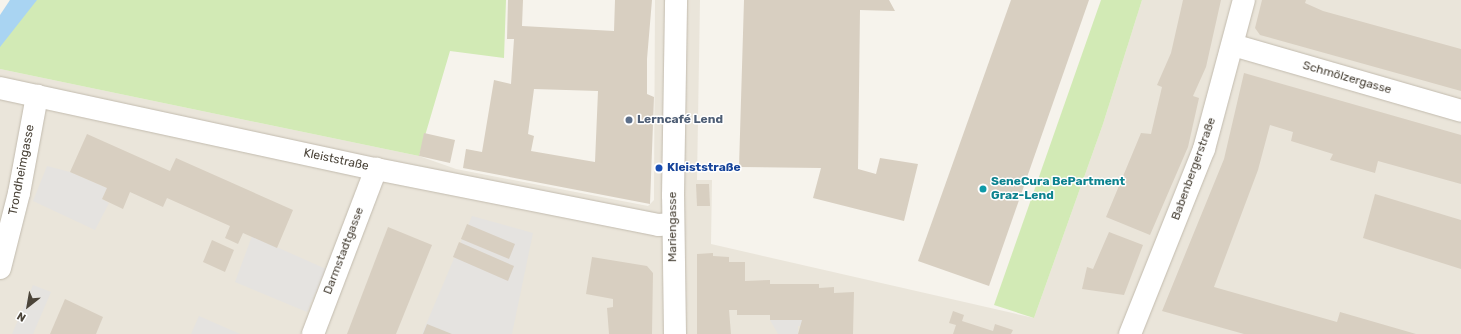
<!DOCTYPE html>
<meta charset="utf-8">
<style>
body{margin:0}
#map{position:relative;width:1461px;height:334px;overflow:hidden;background:#f6f3ec;font-family:Rubik,sans-serif}
div>[style]{position:absolute}
.residential>*{inset:0;background:#eae5da}
.green>*{inset:0;background:#d2eab5}
.parking>*{inset:0;background:#e5e3e0}
.water>*{inset:0;background:#a9d4f2}
.building>*{inset:0;background:#d8cfc1}
.roads{filter:drop-shadow(0 0 1px #c2bbae) drop-shadow(0 0 1px #c2bbae)}
.minor>*{height:22px;margin:-11px;padding:0 11px;transform-origin:11px;border-radius:11px;background:#fff}
.dots>*{width:11px;height:11px;translate:-50% -50%;box-sizing:border-box;border:2px solid #fff;border-radius:50%}
span{translate:-50% -50%;white-space:nowrap;text-align:center;line-height:1.15;-webkit-text-stroke:3px #fff;paint-order:stroke}
.street-label{font-size:12px;color:#4b4439}
.service-label{font-size:12px;color:#4e5e75;font-weight:700}
.left{translate:0 -50%;text-align:left}
.transit-label{font-size:12px;color:#164399;font-weight:700}
.culture-label{font-size:12px;color:#0d838f;font-weight:700}
.north{position:absolute;left:8px;top:286px;width:40px;height:40px;-webkit-text-stroke:3px #fff;paint-order:stroke;rotate:211deg;font-size:11px;font-weight:700;line-height:16px;text-align:center;color:#4b4439}
.north::after{content:'';display:block;margin:auto;width:14px;height:18px;background:#4b4439;clip-path:polygon(50% 0,100% 100%,50% 72%,0 100%)}
</style>
<div id="map">
<div class="residential">
<i style="clip-path:polygon(655px 0,700px 0,697px 180px,712px 180px,711px 244px,1034px 318px,1103px 124px,1142px 0,1461px 0,1461px 334px,0 334px,0 69px,419px 156px,456px 169px,648px 206px,654px 200px,654px 192px)"></i>
</div>
<div class="green">
<i style="clip-path:polygon(10px 0,506px 0,504px 58px,450px 51px,419px 156px,0 69px,0 31px)"></i>
<i style="clip-path:polygon(1101px 0,1142px 0,1103px 124px,1034px 318px,994px 305px)"></i>
</div>
<div class="parking">
<i style="clip-path:polygon(47px 166px,70px 172px,107px 188px,102px 199px,109px 203px,95px 230px,33px 201px)"></i>
<i style="clip-path:polygon(472px 216px,533px 233px,512px 334px,422px 334px)"></i>
<i style="clip-path:polygon(252px 236px,326px 269px,307px 312px,235px 282px)"></i>
<i style="clip-path:polygon(33px 285px,51px 292px,33px 334px,12px 334px)"></i>
<i style="clip-path:polygon(199px 316px,240px 334px,191px 334px)"></i>
<i style="clip-path:polygon(770px 320px,802px 320px,802px 326px,798px 326px,798px 334px,778px 334px)"></i>
</div>
<div class="water">
<i style="clip-path:polygon(10px 0,37px 0,0 47px,0 15px)"></i>
</div>
<div class="building">
<i style="clip-path:polygon(evenodd,508px 0,523px 0,522px 26px,614px 31px,615px 0,652px 0,647px 59px,647px 94px,654px 97px,650px 204px,463px 168px,466px 149px,482px 152px,494px 80px,511px 84px,514px 39px,507px 39px,508px 0,534px 89px,598px 91px,595px 162px,531px 151px,534px 136px,528px 134px,534px 89px)"></i>
<i style="clip-path:polygon(744px 0,889px 0,895px 11px,860px 10px,858px 169px,876px 174px,880px 158px,918px 164px,904px 221px,813px 198px,821px 168px,739px 167px)"></i>
<i style="clip-path:polygon(1011px 0,1089px 0,989px 286px,918px 261px)"></i>
<i style="clip-path:polygon(1183px 0,1221px 0,1206px 67px,1193px 96px,1199px 98px,1188px 147px,1150px 235px,1106px 217px,1141px 133px,1151px 134px,1162px 87px,1157px 85px,1171px 53px)"></i>
<i style="clip-path:polygon(1262px 0,1306px 0,1305px 3px,1323px 11px,1461px 49px,1461px 91px,1260px 35px,1255px 28px)"></i>
<i style="clip-path:polygon(1244px 73px,1461px 135px,1461px 184px,1378px 161px,1375px 173px,1330px 160px,1333px 154px,1291px 141px,1293px 132px,1270px 125px,1258px 170px,1214px 287px,1337px 322px,1340px 312px,1416px 334px,1244px 334px,1162px 311px,1224px 159px)"></i>
<i style="clip-path:polygon(424px 133px,455px 140px,450px 163px,419px 156px)"></i>
<i style="clip-path:polygon(87px 134px,170px 171px,176px 158px,293px 210px,277px 248px,243px 233px,238px 244px,225px 238px,230px 226px,167px 198px,163px 207px,130px 192px,123px 209px,102px 199px,107px 188px,70px 172px)"></i>
<i style="clip-path:polygon(696px 184px,709px 184px,710px 206px,697px 206px)"></i>
<i style="clip-path:polygon(1375px 194px,1461px 220px,1461px 269px,1363px 238px)"></i>
<i style="clip-path:polygon(467px 224px,515px 244px,509px 259px,461px 239px)"></i>
<i style="clip-path:polygon(388px 227px,432px 245px,396px 334px,347px 334px)"></i>
<i style="clip-path:polygon(1109px 232px,1143px 245px,1124px 295px,1082px 289px,1087px 267px,1093px 269px)"></i>
<i style="clip-path:polygon(212px 240px,234px 250px,225px 272px,203px 262px)"></i>
<i style="clip-path:polygon(459px 242px,514px 266px,508px 281px,453px 257px)"></i>
<i style="clip-path:polygon(713px 253px,713px 256px,729px 257px,729px 262px,745px 262px,745px 281px,770px 280px,770px 284px,819px 284px,819px 288px,834px 287px,834px 293px,854px 292px,853px 334px,798px 334px,802px 320px,770px 320px,770px 315px,737px 315px,737px 310px,729px 310px,731px 334px,697px 334px,697px 254px)"></i>
<i style="clip-path:polygon(592px 257px,647px 266px,653px 273px,652px 334px,609px 334px,607px 308px,613px 307px,613px 299px,586px 294px)"></i>
<i style="clip-path:polygon(65px 299px,103px 317px,96px 334px,50px 334px)"></i>
<i style="clip-path:polygon(953px 311px,964px 315px,962px 321px,993px 331px,995px 324px,1013px 330px,1011px 334px,953px 334px,956px 325px,949px 323px)"></i>
<i style="clip-path:polygon(427px 324px,452px 334px,423px 334px)"></i>
</div>
<div class="roads">
<div class="minor">
<i style="left:1233px;top:45px;width:237px;rotate:16.1deg"></i>
<i style="left:0;top:88px;width:385px;rotate:12.2deg"></i>
<i style="left:376px;top:169px;width:288px;rotate:11.2deg"></i>
<i style="left:658px;top:225px;width:15px;rotate:-4deg"></i>
<i style="left:0;top:268px;width:77px;rotate:-75.8deg"></i>
<i style="left:19px;top:193px;width:99px;rotate:-79.5deg"></i>
<i style="left:313px;top:334px;width:177px;rotate:-69.1deg"></i>
<i style="left:675px;top:334px;width:138px;rotate:-90.8deg"></i>
<i style="left:673px;top:196px;width:196px;rotate:-89.1deg"></i>
<i style="left:1130px;top:334px;width:199px;rotate:-68.2deg"></i>
<i style="left:1204px;top:149px;width:154px;rotate:-75deg"></i>
</div>
</div>
<div class="dots">
<i style="left:629px;top:120px;background:#5c6f8a"></i>
<i style="left:659px;top:168px;background:#1a4fb4"></i>
<i style="left:983px;top:189px;background:#0f9aa8"></i>
</div>
<div class="street-label">
<span style="left:1347px;top:78px;rotate:16deg">Schmölzergasse</span>
<span style="left:336px;top:160px;rotate:12deg">Kleiststraße</span>
<span style="left:1194px;top:169px;rotate:-70deg">Babenbergerstraße</span>
<span style="left:22px;top:170px;rotate:-79deg">Trondheimgasse</span>
<span style="left:673px;top:227px;rotate:-90deg">Mariengasse</span>
<span style="left:344px;top:251px;rotate:-69deg">Darmstadtgasse</span>
</div>
<div class="service-label">
<span class="left" style="left:637px;top:120px">Lerncafé Lend</span>
</div>
<div class="transit-label">
<span class="left" style="left:667px;top:168px">Kleiststraße</span>
</div>
<div class="culture-label">
<span class="left" style="left:991px;top:189px">SeneCura BePartment<br>Graz-Lend</span>
</div>
<div class="north">N</div>
</div>
